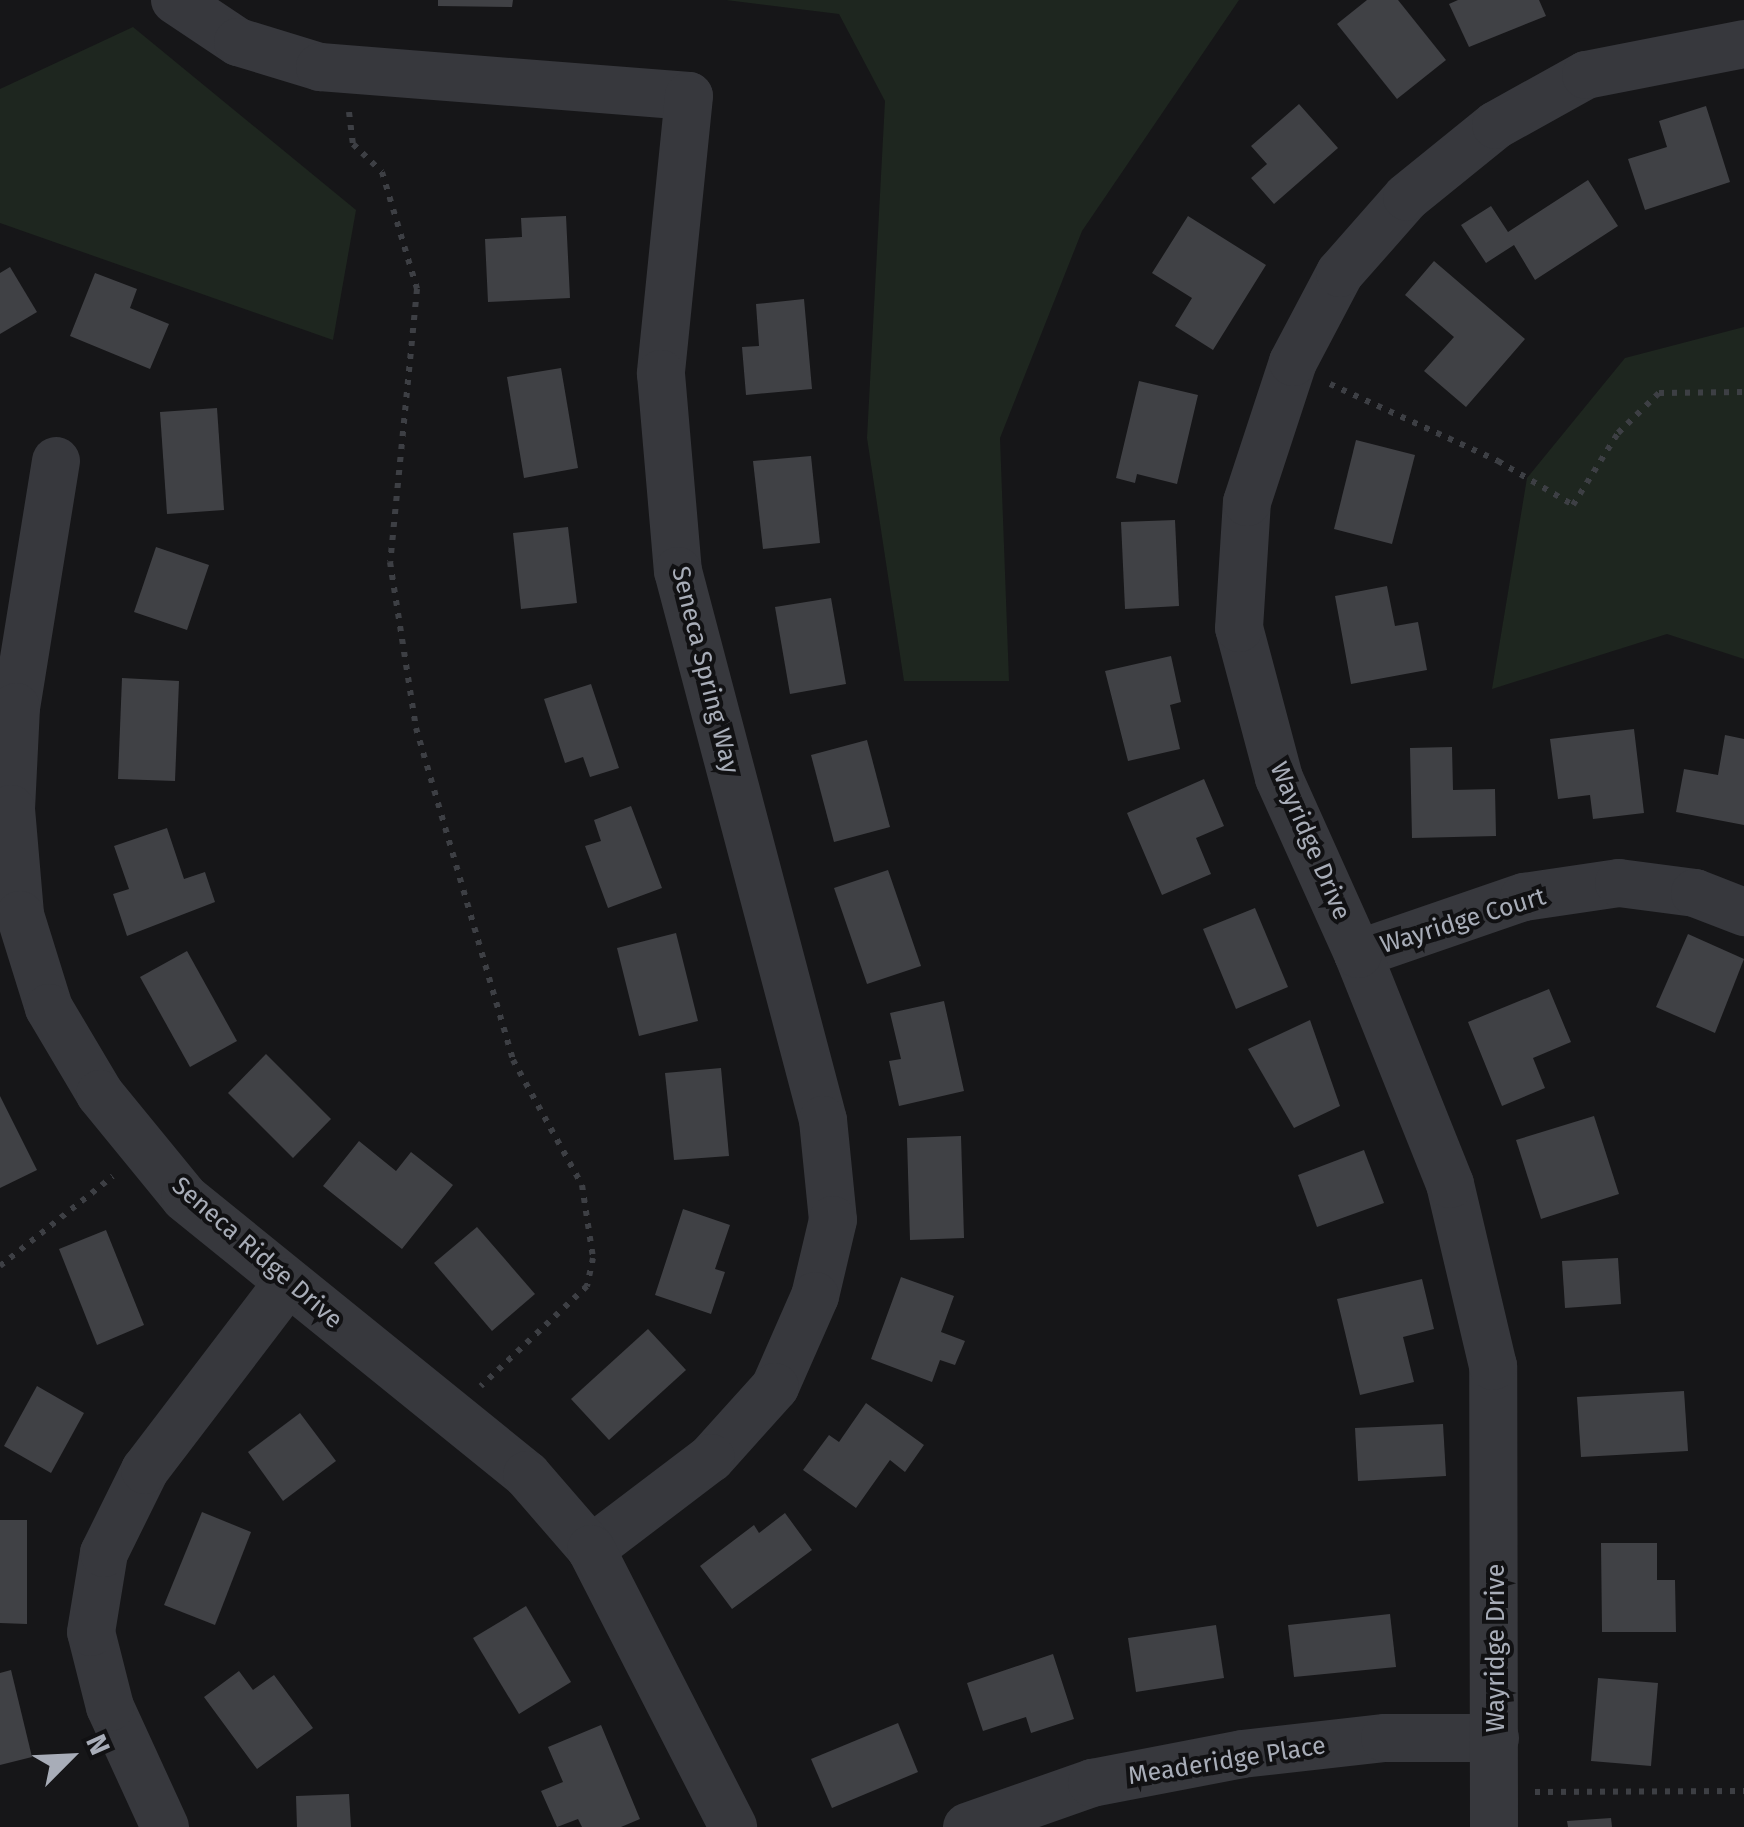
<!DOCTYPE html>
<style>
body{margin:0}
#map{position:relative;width:1744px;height:1827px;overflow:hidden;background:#161618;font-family:"Fira Sans",sans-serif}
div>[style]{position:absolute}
.green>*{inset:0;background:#1e261f}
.building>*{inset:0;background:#404145}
.path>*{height:6px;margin-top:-3px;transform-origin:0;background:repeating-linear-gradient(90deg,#3d3f44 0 5px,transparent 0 13px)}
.minor>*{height:48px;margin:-24px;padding:0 24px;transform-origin:24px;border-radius:24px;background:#37383d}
span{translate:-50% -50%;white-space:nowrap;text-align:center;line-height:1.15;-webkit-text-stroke:8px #111113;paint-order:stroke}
.street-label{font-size:25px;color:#a8adb8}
.north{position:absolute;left:20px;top:1707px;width:100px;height:100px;-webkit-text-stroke:8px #111113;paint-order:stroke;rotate:66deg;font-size:28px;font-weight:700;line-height:40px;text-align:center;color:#a8adb8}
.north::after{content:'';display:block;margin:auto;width:35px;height:45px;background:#a8adb8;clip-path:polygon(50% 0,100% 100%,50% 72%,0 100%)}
</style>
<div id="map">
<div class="green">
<i style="clip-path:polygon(726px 0,1239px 0,1082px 231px,1000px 438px,1009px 681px,904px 681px,867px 438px,885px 101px,839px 14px)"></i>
<i style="clip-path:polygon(133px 27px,356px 210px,333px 340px,0 223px,0 89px)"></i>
<i style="clip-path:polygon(1744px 327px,1744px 659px,1667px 634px,1492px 689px,1527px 478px,1625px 358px)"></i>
</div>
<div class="building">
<i style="clip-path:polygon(438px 0,513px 0,512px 7px,438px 6px)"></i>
<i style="clip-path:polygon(1367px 0,1398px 0,1446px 60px,1397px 99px,1337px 24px)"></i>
<i style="clip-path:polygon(1458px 0,1539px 0,1546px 16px,1469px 47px,1449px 4px)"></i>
<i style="clip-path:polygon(1299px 104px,1338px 148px,1274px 204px,1251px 178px,1267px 164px,1251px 146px)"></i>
<i style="clip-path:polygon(1706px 106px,1730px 182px,1645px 210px,1628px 159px,1667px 147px,1659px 121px)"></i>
<i style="clip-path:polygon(1588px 180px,1618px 226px,1535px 280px,1514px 245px,1486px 263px,1461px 225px,1491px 206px,1508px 232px)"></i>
<i style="clip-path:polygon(566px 216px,570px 298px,488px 302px,485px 239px,522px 237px,521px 218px)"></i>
<i style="clip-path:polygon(1188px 216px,1266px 265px,1213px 350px,1175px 326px,1192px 298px,1152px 273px)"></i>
<i style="clip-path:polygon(1434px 261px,1525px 339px,1466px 407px,1424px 371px,1454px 337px,1405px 295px)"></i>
<i style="clip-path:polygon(10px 267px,37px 312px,0 334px,0 273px)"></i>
<i style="clip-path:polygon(95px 273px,137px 289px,130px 308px,169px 324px,150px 369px,70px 336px)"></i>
<i style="clip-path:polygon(804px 299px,812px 389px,746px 395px,742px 347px,759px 346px,756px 304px)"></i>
<i style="clip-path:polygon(561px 368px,578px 468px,524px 478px,507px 377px)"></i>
<i style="clip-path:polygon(1139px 381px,1198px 395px,1177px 484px,1137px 474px,1135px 483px,1116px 478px)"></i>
<i style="clip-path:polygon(217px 408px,224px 510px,167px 514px,160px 412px)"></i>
<i style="clip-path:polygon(1356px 440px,1415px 455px,1392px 544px,1334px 529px)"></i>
<i style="clip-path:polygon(811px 456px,820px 543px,763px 549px,753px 461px)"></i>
<i style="clip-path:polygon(1175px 520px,1179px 606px,1125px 609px,1121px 522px)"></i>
<i style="clip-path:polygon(568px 527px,577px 603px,521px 609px,513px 533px)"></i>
<i style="clip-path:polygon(156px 547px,209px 565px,187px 630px,134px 612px)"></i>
<i style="clip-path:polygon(1387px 586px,1395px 626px,1418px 622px,1427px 670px,1351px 684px,1335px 596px)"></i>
<i style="clip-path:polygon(831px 598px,846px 684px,790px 694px,775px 607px)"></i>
<i style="clip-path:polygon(1171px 656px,1181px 702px,1170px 705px,1180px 749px,1128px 761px,1105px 671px)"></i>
<i style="clip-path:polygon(122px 678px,179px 681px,175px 781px,118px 779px)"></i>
<i style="clip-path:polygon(591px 684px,619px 768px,590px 777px,583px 757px,565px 763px,544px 699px)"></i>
<i style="clip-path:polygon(1634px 729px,1644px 813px,1593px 819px,1590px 795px,1558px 799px,1550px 739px)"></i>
<i style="clip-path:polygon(1725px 735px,1744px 739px,1744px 825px,1676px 812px,1684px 769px,1718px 775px)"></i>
<i style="clip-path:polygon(867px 740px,890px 827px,834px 842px,811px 755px)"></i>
<i style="clip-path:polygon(1452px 747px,1453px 790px,1495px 789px,1496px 836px,1412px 838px,1410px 748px)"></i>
<i style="clip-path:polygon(1204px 779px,1224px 826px,1196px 838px,1211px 874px,1162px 895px,1127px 813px)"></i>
<i style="clip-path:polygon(631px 806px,662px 888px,608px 908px,585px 846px,601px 841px,594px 820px)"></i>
<i style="clip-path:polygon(167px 828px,184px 879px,205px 872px,215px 902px,127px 936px,113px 894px,129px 889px,114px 846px)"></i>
<i style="clip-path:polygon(888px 870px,921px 966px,867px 984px,834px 888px)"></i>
<i style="clip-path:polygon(1255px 908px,1288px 987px,1236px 1009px,1203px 929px)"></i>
<i style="clip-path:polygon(676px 933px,698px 1021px,639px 1036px,617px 948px)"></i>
<i style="clip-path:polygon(1688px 934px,1744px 959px,1715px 1033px,1656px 1007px)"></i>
<i style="clip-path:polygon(187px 951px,237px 1041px,190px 1067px,140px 977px)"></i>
<i style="clip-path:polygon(1549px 989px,1571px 1042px,1533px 1058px,1545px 1088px,1502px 1106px,1468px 1022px)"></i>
<i style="clip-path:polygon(944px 1001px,964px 1091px,899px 1106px,889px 1061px,901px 1059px,890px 1013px)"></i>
<i style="clip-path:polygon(1310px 1020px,1340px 1106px,1294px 1128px,1248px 1049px)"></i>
<i style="clip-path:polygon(266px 1054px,331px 1119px,293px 1158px,228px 1093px)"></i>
<i style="clip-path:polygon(721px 1068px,729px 1156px,674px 1160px,665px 1073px)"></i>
<i style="clip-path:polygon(0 1096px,37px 1170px,0 1188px)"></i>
<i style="clip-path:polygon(1594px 1116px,1619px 1194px,1541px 1219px,1516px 1140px)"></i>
<i style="clip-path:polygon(961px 1136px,964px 1238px,910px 1240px,907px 1138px)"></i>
<i style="clip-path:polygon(359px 1141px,396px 1171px,411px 1152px,453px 1185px,402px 1249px,323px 1186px)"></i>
<i style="clip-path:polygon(1364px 1150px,1384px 1203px,1317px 1227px,1298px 1175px)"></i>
<i style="clip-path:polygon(683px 1209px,730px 1225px,715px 1269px,725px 1272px,711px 1314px,655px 1295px)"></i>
<i style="clip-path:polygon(477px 1227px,535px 1294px,492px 1331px,434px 1263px)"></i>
<i style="clip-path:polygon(106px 1230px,144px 1325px,97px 1345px,59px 1249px)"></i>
<i style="clip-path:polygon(1618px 1258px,1621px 1304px,1565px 1308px,1562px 1261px)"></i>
<i style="clip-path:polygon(901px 1277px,954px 1296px,941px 1332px,965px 1341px,955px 1365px,940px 1360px,932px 1382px,871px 1359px)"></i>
<i style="clip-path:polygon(1422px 1279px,1434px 1329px,1403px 1337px,1414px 1382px,1360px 1395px,1337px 1299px)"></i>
<i style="clip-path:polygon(648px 1329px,686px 1370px,609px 1440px,571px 1399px)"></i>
<i style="clip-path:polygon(37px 1386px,84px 1413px,51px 1473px,4px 1446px)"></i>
<i style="clip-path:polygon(1684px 1391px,1688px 1451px,1581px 1457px,1577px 1397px)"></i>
<i style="clip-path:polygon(866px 1403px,924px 1445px,905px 1472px,890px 1460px,856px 1508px,803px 1470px,829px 1435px,839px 1442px)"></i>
<i style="clip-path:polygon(300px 1413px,336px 1461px,283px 1501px,248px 1452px)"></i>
<i style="clip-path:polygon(1443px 1424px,1446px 1476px,1358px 1481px,1355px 1428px)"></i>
<i style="clip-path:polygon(202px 1512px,251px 1532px,215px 1625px,164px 1605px)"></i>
<i style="clip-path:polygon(785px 1513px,812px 1550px,732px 1609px,700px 1566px,754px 1525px,759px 1533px)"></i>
<i style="clip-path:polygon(0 1520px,27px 1520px,27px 1624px,0 1623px)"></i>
<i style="clip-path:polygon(1601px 1543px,1657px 1543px,1657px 1580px,1675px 1580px,1676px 1632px,1602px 1632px)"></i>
<i style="clip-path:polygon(526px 1606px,571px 1682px,519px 1714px,473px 1638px)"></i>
<i style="clip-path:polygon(1390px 1614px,1396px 1667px,1294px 1677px,1288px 1625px)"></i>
<i style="clip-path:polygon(1216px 1625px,1224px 1678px,1136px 1692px,1128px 1638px)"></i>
<i style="clip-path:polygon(1053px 1654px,1074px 1719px,1031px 1733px,1026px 1717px,983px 1731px,967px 1683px)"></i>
<i style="clip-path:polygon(11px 1670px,32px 1757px,0 1765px,0 1673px)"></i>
<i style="clip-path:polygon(239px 1671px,253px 1690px,274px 1675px,313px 1728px,257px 1769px,204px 1697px)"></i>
<i style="clip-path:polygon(1598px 1678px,1658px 1683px,1651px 1766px,1591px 1761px)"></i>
<i style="clip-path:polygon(898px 1723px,918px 1772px,832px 1808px,811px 1759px)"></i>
<i style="clip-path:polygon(601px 1725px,640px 1819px,621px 1827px,582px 1827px,578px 1819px,557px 1827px,541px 1791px,563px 1782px,548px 1747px)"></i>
<i style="clip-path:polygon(349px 1794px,351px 1827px,297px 1827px,296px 1796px)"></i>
<i style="clip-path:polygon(1611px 1818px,1612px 1827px,1568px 1827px,1567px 1821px)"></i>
</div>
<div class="path">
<i style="left:349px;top:112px;width:32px;rotate:83deg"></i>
<i style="left:353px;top:144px;width:40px;rotate:44deg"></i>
<i style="left:382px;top:172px;width:122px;rotate:73.3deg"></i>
<i style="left:417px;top:289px;width:274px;rotate:95.6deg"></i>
<i style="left:390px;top:562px;width:168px;rotate:81.1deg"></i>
<i style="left:416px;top:728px;width:346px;rotate:73.7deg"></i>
<i style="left:513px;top:1060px;width:143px;rotate:61.1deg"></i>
<i style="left:582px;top:1185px;width:74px;rotate:81.4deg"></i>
<i style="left:593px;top:1258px;width:29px;rotate:102deg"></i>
<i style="left:587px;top:1286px;width:146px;rotate:136.7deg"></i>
<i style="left:1330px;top:384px;width:185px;rotate:24.6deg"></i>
<i style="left:1498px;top:461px;width:87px;rotate:30.4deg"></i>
<i style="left:1573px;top:505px;width:85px;rotate:-58deg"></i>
<i style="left:1618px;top:433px;width:57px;rotate:-44.3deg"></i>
<i style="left:1659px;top:393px;width:85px;rotate:-0.7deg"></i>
<i style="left:0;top:1266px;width:144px;rotate:-38.5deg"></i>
<i style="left:1535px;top:1792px;width:209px;rotate:-0.3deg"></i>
</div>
<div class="minor">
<i style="left:175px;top:0;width:76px;rotate:33.7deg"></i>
<i style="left:238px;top:42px;width:86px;rotate:17deg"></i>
<i style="left:320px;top:67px;width:370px;rotate:4.5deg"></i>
<i style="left:689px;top:96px;width:279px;rotate:95.8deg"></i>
<i style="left:661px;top:374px;width:198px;rotate:85.1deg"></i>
<i style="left:678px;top:571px;width:568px;rotate:75.21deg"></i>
<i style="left:823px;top:1120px;width:100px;rotate:84.3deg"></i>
<i style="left:833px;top:1220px;width:78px;rotate:103.3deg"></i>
<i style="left:815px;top:1296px;width:99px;rotate:113.7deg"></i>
<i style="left:775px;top:1387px;width:96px;rotate:132deg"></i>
<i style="left:711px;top:1458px;width:151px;rotate:142.8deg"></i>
<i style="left:56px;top:461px;width:249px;rotate:99.2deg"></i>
<i style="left:16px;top:707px;width:102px;rotate:92.8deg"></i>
<i style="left:11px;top:809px;width:106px;rotate:85.1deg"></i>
<i style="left:20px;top:915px;width:97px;rotate:72.7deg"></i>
<i style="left:49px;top:1008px;width:100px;rotate:59.3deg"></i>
<i style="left:100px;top:1094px;width:134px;rotate:50.7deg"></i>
<i style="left:185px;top:1198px;width:440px;rotate:39deg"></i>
<i style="left:527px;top:1475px;width:98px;rotate:49.1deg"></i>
<i style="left:591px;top:1549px;width:312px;rotate:62.9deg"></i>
<i style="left:1358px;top:954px;width:176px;rotate:-19deg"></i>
<i style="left:1524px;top:897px;width:96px;rotate:-8.4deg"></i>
<i style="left:1619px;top:883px;width:77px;rotate:7.5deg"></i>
<i style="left:1695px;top:893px;width:53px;rotate:21.2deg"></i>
<i style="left:165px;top:1827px;width:132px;rotate:-114.6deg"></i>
<i style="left:110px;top:1707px;width:77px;rotate:-104.2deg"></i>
<i style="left:91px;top:1632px;width:80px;rotate:-80.7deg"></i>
<i style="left:104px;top:1553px;width:93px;rotate:-63.7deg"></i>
<i style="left:145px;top:1470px;width:236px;rotate:-52.7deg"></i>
<i style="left:967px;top:1827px;width:133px;rotate:-19.4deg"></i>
<i style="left:1092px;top:1783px;width:153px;rotate:-10.9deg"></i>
<i style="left:1242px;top:1754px;width:144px;rotate:-6.4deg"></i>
<i style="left:1385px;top:1738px;width:110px"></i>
<i style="left:1494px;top:1827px;width:461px;rotate:-90.1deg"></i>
<i style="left:1493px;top:1366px;width:187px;rotate:-103.3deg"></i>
<i style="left:1450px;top:1184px;width:248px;rotate:-111.8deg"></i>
<i style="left:1358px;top:954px;width:193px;rotate:-114.2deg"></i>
<i style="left:1279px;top:778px;width:155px;rotate:-104.9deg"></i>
<i style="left:1239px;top:628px;width:126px;rotate:-86.4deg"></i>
<i style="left:1247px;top:502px;width:147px;rotate:-71.8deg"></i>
<i style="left:1293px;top:362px;width:101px;rotate:-62.2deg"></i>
<i style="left:1340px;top:273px;width:101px;rotate:-48.6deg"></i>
<i style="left:1407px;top:197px;width:114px;rotate:-39deg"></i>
<i style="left:1496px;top:125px;width:103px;rotate:-29.1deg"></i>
<i style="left:1586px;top:75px;width:161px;rotate:-11.1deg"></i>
</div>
<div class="street-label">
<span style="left:705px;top:670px;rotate:76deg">Seneca Spring Way</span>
<span style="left:1310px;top:841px;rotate:67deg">Wayridge Drive</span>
<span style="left:1463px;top:921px;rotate:-17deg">Wayridge Court</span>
<span style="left:257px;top:1253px;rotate:41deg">Seneca Ridge Drive</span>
<span style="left:1496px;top:1648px;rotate:-90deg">Wayridge Drive</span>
<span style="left:1227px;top:1761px;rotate:-9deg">Meaderidge Place</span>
</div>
<div class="north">N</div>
</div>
